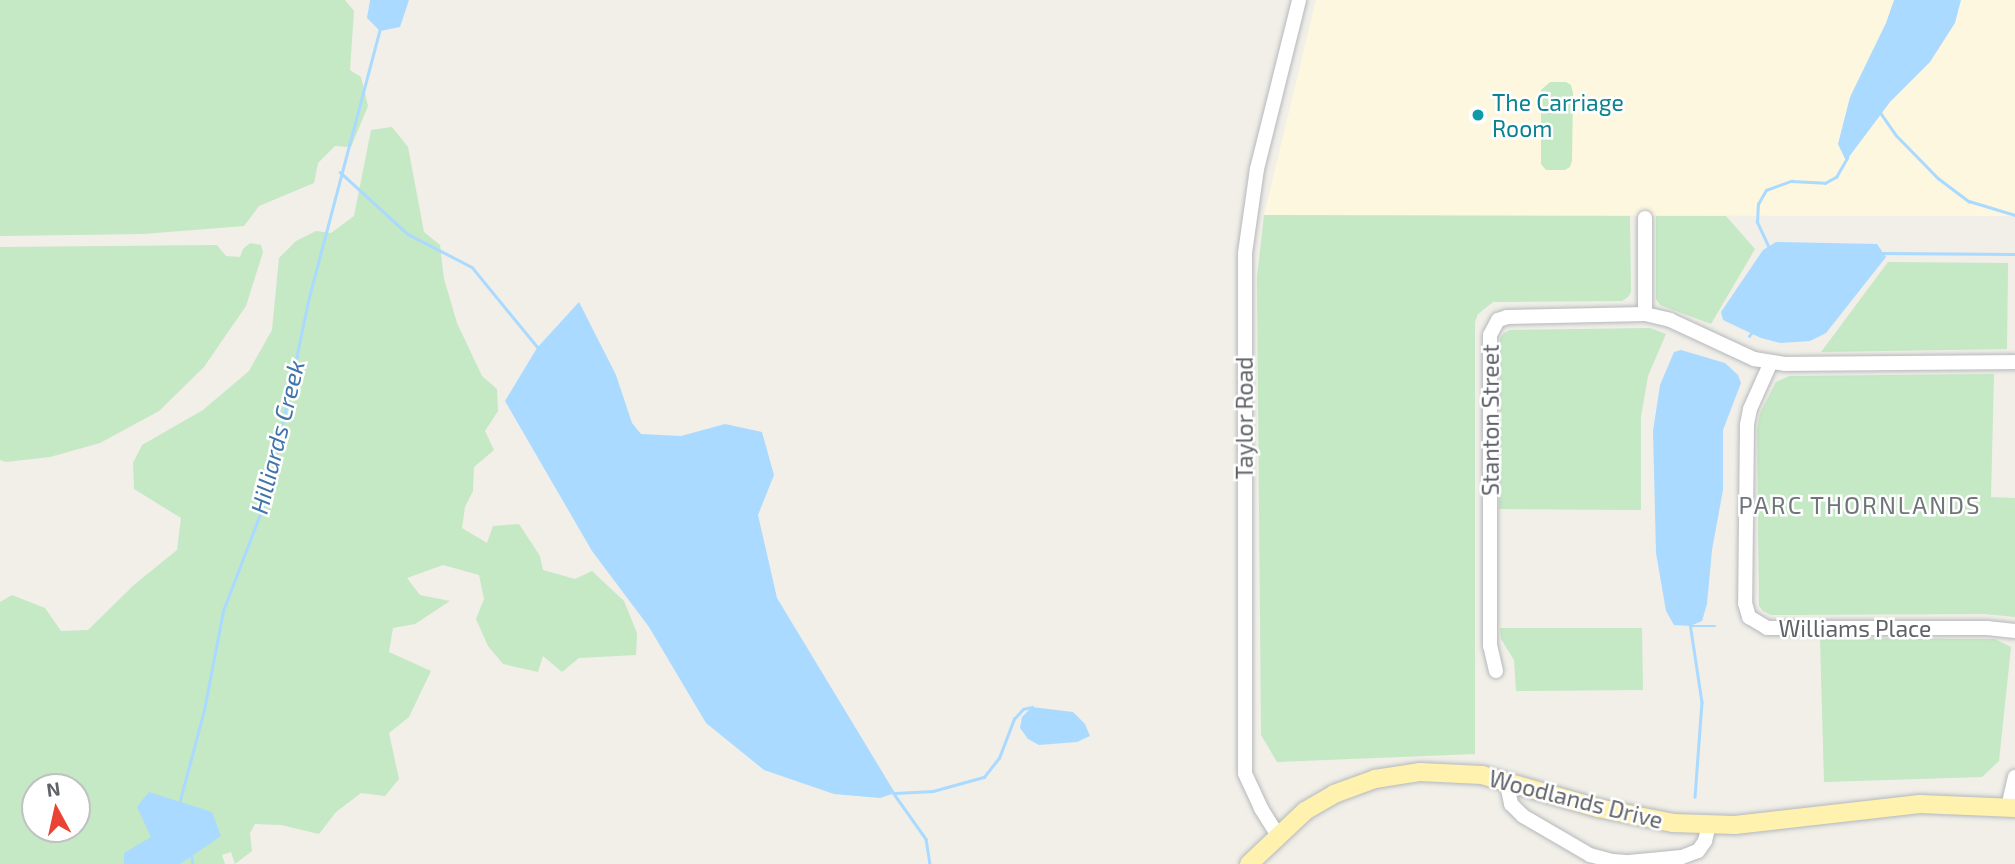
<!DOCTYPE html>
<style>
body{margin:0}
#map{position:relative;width:2015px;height:864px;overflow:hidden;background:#f1efe8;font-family:"Exo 2",sans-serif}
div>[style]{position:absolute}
.commercial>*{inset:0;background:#fef7e0}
.green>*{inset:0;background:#c5e8c5}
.water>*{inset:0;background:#aadaff}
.stream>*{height:2.5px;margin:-1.25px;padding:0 1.25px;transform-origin:1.25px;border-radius:1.25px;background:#aadaff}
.roads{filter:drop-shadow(0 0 2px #b5b8bc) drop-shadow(0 0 2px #b5b8bc)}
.minor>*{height:14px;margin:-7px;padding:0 7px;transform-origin:7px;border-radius:7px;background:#fff}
.major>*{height:18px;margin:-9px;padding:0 9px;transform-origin:9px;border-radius:9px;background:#fff2af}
.dots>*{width:19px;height:19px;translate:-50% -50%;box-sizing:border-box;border:4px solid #fff;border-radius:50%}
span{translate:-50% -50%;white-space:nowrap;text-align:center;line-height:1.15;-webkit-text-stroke:5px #fff;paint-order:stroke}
.culture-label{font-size:23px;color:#0d838f}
.left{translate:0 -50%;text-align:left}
.street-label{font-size:23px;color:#5f6368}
.water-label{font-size:24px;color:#4174aa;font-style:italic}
.neighbourhood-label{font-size:24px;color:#70757a;letter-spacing:2px}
.north{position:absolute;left:21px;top:773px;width:70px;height:70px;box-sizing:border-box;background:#fff;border:2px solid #bfc1c3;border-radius:50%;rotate:352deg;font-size:19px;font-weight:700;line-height:28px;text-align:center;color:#5f6368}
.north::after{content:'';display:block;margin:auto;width:24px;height:32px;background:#ea4335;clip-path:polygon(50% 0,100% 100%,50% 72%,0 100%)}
</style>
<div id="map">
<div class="commercial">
<i style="clip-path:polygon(1316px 0,2015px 0,2015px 216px,1264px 215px)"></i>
</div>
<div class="green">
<i style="clip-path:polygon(0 0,345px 0,354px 11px,350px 70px,361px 77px,368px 106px,351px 147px,335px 146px,318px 163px,314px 183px,259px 206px,244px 226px,143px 234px,0 236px)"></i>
<i style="clip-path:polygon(1550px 82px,1566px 82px,1571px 85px,1573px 93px,1572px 161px,1570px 167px,1565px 170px,1546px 170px,1541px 164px,1541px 90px)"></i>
<i style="clip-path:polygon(evenodd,392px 127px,408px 147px,424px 232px,440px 245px,444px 279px,457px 323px,482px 376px,497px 389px,498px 411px,485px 431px,494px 450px,474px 467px,473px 491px,465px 507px,462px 528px,487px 543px,493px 526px,519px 524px,540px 556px,543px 570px,575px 579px,592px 571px,624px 601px,637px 633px,636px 655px,579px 658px,562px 672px,543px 656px,538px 672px,503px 664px,488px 646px,476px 619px,484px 599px,479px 575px,443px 565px,407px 578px,420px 595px,450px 601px,415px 624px,393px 628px,389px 652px,431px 671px,409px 717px,389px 733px,399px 779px,385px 796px,361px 793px,336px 812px,319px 834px,281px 825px,255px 824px,250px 833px,252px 851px,235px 864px,231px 852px,222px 855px,225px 864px,0 864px,0 602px,12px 595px,45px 608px,61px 631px,88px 630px,135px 584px,177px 550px,181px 518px,134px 489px,133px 463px,142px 445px,203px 410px,249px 371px,272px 330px,279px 258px,296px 241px,316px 231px,331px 233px,354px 216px,371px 130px,392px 127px,35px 787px,77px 787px,77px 829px,35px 829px,35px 787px)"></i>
<i style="clip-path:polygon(1264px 215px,1630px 216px,1631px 292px,1628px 297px,1622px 301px,1493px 302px,1478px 314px,1475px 322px,1475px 754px,1277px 762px,1261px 735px,1257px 278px)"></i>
<i style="clip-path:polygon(1656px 216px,1726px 216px,1755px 249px,1711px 324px,1660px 305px,1656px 299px)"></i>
<i style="clip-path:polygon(250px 243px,261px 245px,263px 252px,246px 306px,204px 367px,159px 411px,100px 443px,50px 457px,6px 462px,0 460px,0 247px,217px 245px,226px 256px,240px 257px,243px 249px)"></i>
<i style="clip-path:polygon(1888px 262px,2008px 263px,2007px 349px,1821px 352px)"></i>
<i style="clip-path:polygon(1650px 328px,1666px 334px,1648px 376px,1641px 417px,1641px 510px,1499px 509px,1500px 338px,1504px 333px,1510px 330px)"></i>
<i style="clip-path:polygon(1994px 374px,1991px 497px,2015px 498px,2015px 617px,1985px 614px,1771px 615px,1763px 611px,1759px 606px,1757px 429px,1760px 413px,1776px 382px,1789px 376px)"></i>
<i style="clip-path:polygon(1500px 628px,1642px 628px,1643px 690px,1516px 691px,1514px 660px,1501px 639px)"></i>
<i style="clip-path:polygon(1820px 638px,1995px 639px,2011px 647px,1999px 761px,1982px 777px,1824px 782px)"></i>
</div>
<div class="water">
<i style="clip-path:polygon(370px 0,409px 0,400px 27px,380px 31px,367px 18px)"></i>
<i style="clip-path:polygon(1894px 0,1961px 0,1955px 23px,1930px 62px,1890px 102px,1846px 161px,1838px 144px,1850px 97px,1886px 23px)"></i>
<i style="clip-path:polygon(1776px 242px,1877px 244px,1886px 257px,1826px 333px,1810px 341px,1780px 343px,1761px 338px,1723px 320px,1721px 312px,1763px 250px)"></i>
<i style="clip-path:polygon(579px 302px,616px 375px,632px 423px,641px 434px,681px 436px,725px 424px,762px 432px,774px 475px,758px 515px,777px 598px,895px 793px,880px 798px,834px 794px,764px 770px,706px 723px,649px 627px,592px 551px,505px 401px,537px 348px)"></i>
<i style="clip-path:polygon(1681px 350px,1725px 363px,1738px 375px,1741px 383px,1723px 430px,1723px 490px,1712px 550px,1707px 604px,1702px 621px,1690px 626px,1674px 625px,1666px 611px,1656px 553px,1653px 431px,1660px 385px,1674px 352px)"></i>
<i style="clip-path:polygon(1032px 707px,1073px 712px,1085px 724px,1090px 736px,1077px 742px,1039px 745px,1028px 739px,1020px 728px,1022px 717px)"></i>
<i style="clip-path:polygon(149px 792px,212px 812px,221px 836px,180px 864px,124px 864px,124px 853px,151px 837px,137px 807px)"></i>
</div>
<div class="stream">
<i style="left:1880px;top:112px;width:29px;rotate:55deg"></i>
<i style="left:1897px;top:136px;width:59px;rotate:45.7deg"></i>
<i style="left:1938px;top:178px;width:39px;rotate:37deg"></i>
<i style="left:1969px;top:201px;width:48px;rotate:16.9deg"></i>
<i style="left:340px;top:172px;width:92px;rotate:42.4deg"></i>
<i style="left:408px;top:234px;width:72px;rotate:27.3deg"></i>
<i style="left:472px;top:267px;width:106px;rotate:50.7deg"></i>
<i style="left:1769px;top:248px;width:29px;rotate:-115deg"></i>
<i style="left:1757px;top:222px;width:18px;rotate:-87deg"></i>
<i style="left:1758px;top:204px;width:16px;rotate:-60deg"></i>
<i style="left:1766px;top:190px;width:27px;rotate:-20deg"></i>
<i style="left:1791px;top:181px;width:34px;rotate:3deg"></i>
<i style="left:1825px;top:183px;width:13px;rotate:-29deg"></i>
<i style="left:1836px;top:177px;width:22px;rotate:-60deg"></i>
<i style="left:1882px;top:253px;width:133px;rotate:0.4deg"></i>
<i style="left:1749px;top:336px;width:6px;rotate:-51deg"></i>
<i style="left:1690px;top:623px;width:80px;rotate:81.4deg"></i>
<i style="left:1702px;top:702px;width:95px;rotate:94.2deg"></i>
<i style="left:1690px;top:626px;width:25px"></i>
<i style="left:892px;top:791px;width:59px;rotate:54.7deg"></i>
<i style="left:926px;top:839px;width:25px;rotate:81deg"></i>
<i style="left:895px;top:793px;width:38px;rotate:-3deg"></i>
<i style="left:933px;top:791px;width:53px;rotate:-15.4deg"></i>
<i style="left:984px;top:777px;width:24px;rotate:-52deg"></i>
<i style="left:999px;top:758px;width:42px;rotate:-69deg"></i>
<i style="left:1014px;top:719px;width:13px;rotate:-48deg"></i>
<i style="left:1023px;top:709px;width:9px;rotate:-13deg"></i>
<i style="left:179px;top:804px;width:97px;rotate:-75.1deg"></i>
<i style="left:204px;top:710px;width:101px;rotate:-79.1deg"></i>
<i style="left:223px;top:611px;width:126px;rotate:-69.1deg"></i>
<i style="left:268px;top:493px;width:200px;rotate:-78.2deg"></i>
<i style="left:309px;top:297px;width:277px;rotate:-75.2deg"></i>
<i style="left:191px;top:854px;width:10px;rotate:79deg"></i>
</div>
<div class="roads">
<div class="minor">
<i style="left:1645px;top:314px;width:96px;rotate:-90deg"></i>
<i style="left:1771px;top:362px;width:51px;rotate:114.1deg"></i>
<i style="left:1750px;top:409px;width:15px;rotate:101deg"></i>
<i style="left:1747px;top:424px;width:179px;rotate:90.6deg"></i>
<i style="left:1745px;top:603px;width:15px;rotate:74deg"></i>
<i style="left:1749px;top:617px;width:21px;rotate:31deg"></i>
<i style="left:1767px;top:628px;width:220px"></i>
<i style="left:1987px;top:628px;width:28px;rotate:6deg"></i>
<i style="left:1496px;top:671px;width:26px;rotate:-103deg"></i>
<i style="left:1490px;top:646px;width:311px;rotate:-90deg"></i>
<i style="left:1490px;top:335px;width:17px;rotate:-62deg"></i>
<i style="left:1498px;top:320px;width:9px;rotate:-18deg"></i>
<i style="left:1507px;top:317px;width:138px;rotate:-1.2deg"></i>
<i style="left:1645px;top:314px;width:26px;rotate:13deg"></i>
<i style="left:1670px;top:320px;width:93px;rotate:24.9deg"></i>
<i style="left:1754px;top:359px;width:31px;rotate:9deg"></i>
<i style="left:1785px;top:364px;width:230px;rotate:-0.5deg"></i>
<i style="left:1506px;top:780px;width:25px;rotate:78deg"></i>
<i style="left:1511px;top:804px;width:17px;rotate:45deg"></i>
<i style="left:1523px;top:816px;width:78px;rotate:30.2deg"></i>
<i style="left:1590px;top:855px;width:24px;rotate:15deg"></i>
<i style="left:1613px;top:861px;width:16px;rotate:4deg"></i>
<i style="left:1629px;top:862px;width:53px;rotate:-5.4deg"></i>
<i style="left:1682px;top:857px;width:17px;rotate:-21deg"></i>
<i style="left:1698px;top:851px;width:12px;rotate:-55deg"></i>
<i style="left:1705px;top:841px;width:16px;rotate:-76deg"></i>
<i style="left:2008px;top:807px;width:31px;rotate:-77deg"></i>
<i style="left:1277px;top:834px;width:31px;rotate:-122deg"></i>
<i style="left:1261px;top:808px;width:38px;rotate:-115deg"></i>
<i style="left:1245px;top:773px;width:520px;rotate:-90deg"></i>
<i style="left:1245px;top:253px;width:85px;rotate:-81.9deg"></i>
<i style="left:1257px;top:169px;width:174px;rotate:-76deg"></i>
</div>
<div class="major">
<i style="left:1249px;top:864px;width:77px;rotate:-43.4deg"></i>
<i style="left:1305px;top:811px;width:34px;rotate:-30deg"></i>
<i style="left:1334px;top:794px;width:44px;rotate:-20.1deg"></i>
<i style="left:1375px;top:779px;width:46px;rotate:-8.8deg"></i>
<i style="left:1420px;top:772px;width:62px;rotate:2.8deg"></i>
<i style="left:1482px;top:775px;width:121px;rotate:15.9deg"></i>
<i style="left:1598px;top:808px;width:76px;rotate:11.3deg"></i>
<i style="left:1673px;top:823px;width:62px;rotate:1.8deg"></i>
<i style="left:1735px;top:825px;width:186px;rotate:-6.5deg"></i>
<i style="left:1920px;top:804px;width:95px;rotate:2.4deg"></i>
</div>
</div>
<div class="dots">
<i style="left:1478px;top:115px;background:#0f9aa8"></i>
</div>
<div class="culture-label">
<span class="left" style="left:1492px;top:115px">The Carriage<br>Room</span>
</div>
<div class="street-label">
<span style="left:1244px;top:418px;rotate:-90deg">Taylor Road</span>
<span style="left:1490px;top:420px;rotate:-90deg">Stanton Street</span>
<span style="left:1855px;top:628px">Williams Place</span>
<span style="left:1576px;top:799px;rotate:14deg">Woodlands Drive</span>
</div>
<div class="water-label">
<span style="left:277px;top:437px;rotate:-76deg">Hilliards Creek</span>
</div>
<div class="neighbourhood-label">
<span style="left:1860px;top:505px">PARC THORNLANDS</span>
</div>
<div class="north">N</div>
</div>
